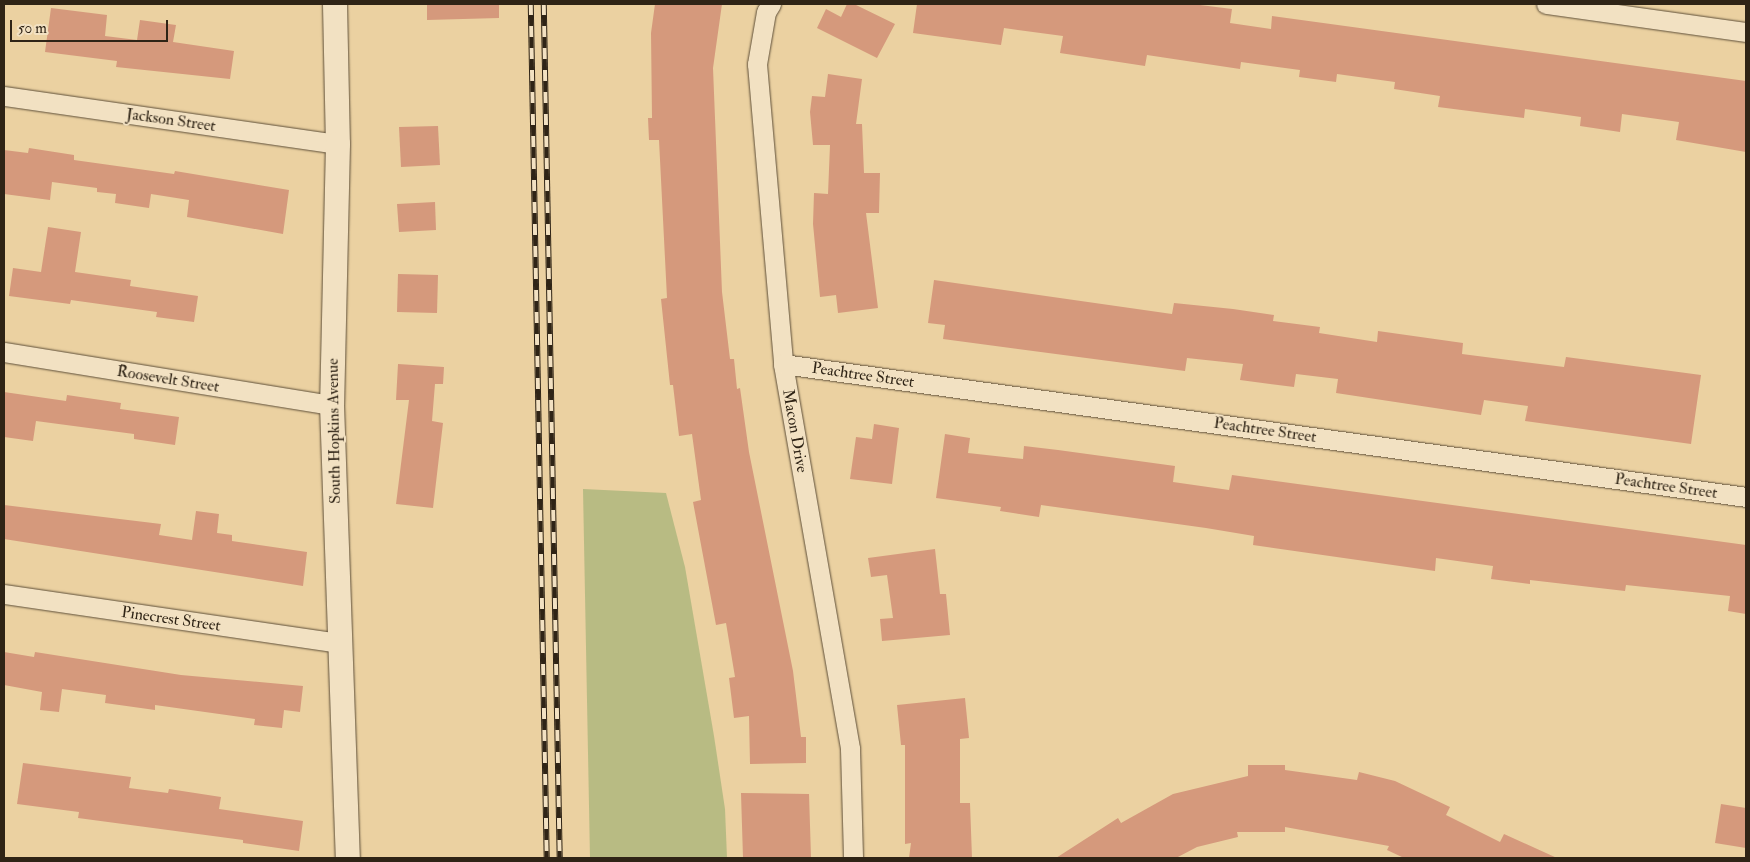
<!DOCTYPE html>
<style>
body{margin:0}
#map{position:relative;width:1750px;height:862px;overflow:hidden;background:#ebd1a1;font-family:"IM FELL Double Pica",serif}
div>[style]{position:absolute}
.green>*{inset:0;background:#b8bb83}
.building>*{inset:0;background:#d5997c}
.roads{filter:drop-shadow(0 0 1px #5e4f39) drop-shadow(0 0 1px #5e4f39)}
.minor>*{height:19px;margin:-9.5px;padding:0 9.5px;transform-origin:9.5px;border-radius:9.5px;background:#f2e1c2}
.tertiary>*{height:24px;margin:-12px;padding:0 12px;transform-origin:12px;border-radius:12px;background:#f2e1c2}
.rail>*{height:5.5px;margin-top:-2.75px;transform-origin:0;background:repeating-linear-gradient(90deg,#f2e1c2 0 11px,#2f2416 0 22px);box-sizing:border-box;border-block:1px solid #2f2416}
span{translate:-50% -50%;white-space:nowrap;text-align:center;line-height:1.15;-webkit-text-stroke:4px #f2e1c2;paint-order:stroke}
.street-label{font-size:16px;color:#2f2416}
.frame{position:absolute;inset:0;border:5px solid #2f2416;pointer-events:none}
.scale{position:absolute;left:10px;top:20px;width:158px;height:22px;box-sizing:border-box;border:2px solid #2f2416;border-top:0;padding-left:6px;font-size:15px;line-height:18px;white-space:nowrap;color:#2f2416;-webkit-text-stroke:4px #f2e1c2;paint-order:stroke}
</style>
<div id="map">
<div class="green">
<i style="clip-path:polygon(583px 489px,666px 493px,685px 567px,714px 736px,725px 809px,727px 858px,590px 858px)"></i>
</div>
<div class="building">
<i style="clip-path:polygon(427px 4px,499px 4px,499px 18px,427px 20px)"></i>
<i style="clip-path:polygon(655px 4px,722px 4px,713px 68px,722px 292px,730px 359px,734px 359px,737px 389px,740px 388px,749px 452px,793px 671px,801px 737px,806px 737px,806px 763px,750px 764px,749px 716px,734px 718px,729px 678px,735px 677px,726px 623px,716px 625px,693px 502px,701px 500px,692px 434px,679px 436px,673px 385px,670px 385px,661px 299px,667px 298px,659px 140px,649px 140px,648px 118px,652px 118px,651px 33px)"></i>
<i style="clip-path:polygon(847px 4px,854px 4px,895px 24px,877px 58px,817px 28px,826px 9px,841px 17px)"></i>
<i style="clip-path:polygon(917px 4px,1192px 4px,1232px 9px,1230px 23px,1271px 29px,1272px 16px,1746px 81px,1746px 152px,1676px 140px,1679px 122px,1622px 114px,1620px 132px,1580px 126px,1581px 117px,1525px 109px,1524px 118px,1438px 107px,1440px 96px,1394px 89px,1395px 82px,1337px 74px,1336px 82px,1299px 77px,1300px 70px,1241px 62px,1240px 69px,1147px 55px,1145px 66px,1060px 53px,1063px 36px,1004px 28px,1001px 45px,913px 33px)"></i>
<i style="clip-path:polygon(51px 8px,107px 15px,105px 36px,137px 40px,140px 20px,176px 25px,173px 42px,234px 51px,230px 79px,116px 67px,117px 61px,45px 52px)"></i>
<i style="clip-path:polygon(828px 74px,862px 79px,856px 124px,862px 124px,864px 173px,880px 173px,879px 213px,866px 213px,878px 308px,838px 313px,836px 295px,820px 297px,813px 224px,814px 193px,828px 194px,830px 145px,813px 145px,810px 112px,812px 96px,825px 97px)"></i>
<i style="clip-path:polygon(438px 126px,440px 165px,401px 167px,399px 127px)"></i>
<i style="clip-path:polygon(29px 148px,74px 155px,74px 160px,174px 174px,175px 171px,289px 190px,283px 234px,187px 217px,189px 200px,151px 194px,149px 208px,115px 203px,116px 194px,97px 192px,97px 188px,52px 182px,50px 200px,4px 194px,4px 150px,28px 153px)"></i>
<i style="clip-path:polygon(435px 202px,436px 230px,399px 232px,397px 204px)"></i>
<i style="clip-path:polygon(48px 227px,81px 232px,75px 272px,131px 280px,130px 286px,198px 296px,194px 322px,156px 317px,157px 312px,71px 300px,70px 304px,9px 296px,13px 268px,41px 272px)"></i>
<i style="clip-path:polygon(398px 274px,438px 275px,437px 313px,397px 312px)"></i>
<i style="clip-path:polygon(934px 280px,1172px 314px,1174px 303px,1233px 309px,1274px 315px,1273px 321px,1320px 327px,1319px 333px,1377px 342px,1378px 331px,1463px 343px,1462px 354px,1564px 367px,1566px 357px,1701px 375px,1691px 444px,1525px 421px,1528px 406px,1484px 400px,1481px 415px,1336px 393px,1338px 379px,1296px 374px,1294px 387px,1240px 380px,1243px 364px,1187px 358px,1185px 371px,943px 339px,945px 325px,928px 323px)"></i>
<i style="clip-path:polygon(398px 364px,444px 367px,443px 384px,435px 384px,432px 421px,443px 423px,433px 508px,396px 504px,409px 400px,396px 400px)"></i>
<i style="clip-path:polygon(4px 392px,66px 401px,67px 395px,121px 403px,120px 409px,179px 417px,175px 445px,134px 439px,134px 434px,36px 421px,33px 441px,4px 437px)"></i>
<i style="clip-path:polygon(874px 424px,899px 428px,892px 484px,850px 479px,856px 437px,872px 439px)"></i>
<i style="clip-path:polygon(945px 434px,970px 438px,968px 453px,1023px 459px,1024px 446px,1058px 450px,1175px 466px,1173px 482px,1229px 490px,1232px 475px,1746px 545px,1746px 614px,1728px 611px,1730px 596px,1626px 585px,1625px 591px,1530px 580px,1530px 584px,1491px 579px,1493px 566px,1436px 558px,1435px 571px,1253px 545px,1254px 536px,1206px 528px,1041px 505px,1039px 517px,1000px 511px,1001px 507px,936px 498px)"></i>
<i style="clip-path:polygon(4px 505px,161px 524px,159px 535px,192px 540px,196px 511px,219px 514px,217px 533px,232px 535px,232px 541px,307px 552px,303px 586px,4px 539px)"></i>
<i style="clip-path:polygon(935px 549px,940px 594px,946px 594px,950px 635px,882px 641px,880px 619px,893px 618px,887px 575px,871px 577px,868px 558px)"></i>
<i style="clip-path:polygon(4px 652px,34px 657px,35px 652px,181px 675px,303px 686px,300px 712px,284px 710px,282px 728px,254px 725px,255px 719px,155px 705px,155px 710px,105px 703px,106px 695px,62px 689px,59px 712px,40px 710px,42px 692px,4px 685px)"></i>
<i style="clip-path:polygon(965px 698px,969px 738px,960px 739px,960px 803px,970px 803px,972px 858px,909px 858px,911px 843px,905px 844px,905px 745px,901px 745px,897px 705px)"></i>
<i style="clip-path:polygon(23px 763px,131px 777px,129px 788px,168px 793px,169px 789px,221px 797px,219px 809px,303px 821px,299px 851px,243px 843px,243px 840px,78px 818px,79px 812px,17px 804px)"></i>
<i style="clip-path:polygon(1248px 765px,1285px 765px,1285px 770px,1357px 780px,1359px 772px,1395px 781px,1450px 807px,1446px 815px,1500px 842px,1504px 834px,1557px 858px,1404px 858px,1387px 850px,1389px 846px,1285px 827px,1285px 832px,1237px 832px,1238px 837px,1197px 847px,1176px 858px,1056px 858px,1118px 818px,1121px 823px,1173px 794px,1248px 776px)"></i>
<i style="clip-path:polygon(741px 793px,809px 794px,811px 858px,743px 858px)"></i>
<i style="clip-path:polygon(1721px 804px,1746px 808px,1746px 848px,1715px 843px)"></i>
</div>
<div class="roads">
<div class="minor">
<i style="left:771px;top:4px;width:9px;rotate:122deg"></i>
<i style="left:766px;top:12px;width:53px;rotate:99.8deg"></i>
<i style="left:757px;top:64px;width:301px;rotate:85deg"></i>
<i style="left:783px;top:364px;width:391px;rotate:80.1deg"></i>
<i style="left:850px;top:749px;width:109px;rotate:88.4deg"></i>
<i style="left:1546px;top:4px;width:202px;rotate:8deg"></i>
<i style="left:4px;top:96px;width:337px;rotate:8.2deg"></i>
<i style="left:4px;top:352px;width:332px;rotate:9.2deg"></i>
<i style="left:783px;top:364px;width:972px;rotate:7.86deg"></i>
<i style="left:4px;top:594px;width:339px;rotate:8.3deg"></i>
</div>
<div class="tertiary">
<i style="left:335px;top:4px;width:140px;rotate:88.8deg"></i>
<i style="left:338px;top:144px;width:261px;rotate:91.3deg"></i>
<i style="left:332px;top:405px;width:453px;rotate:88deg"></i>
</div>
</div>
<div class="rail">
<i style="left:531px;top:4px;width:854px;rotate:88.93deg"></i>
<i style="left:544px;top:4px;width:854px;rotate:88.93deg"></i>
</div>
<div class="street-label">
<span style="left:171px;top:120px;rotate:8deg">Jackson Street</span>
<span style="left:863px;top:375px;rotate:8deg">Peachtree Street</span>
<span style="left:168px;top:379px;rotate:9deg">Roosevelt Street</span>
<span style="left:1265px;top:430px;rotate:8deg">Peachtree Street</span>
<span style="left:334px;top:431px;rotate:-91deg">South Hopkins Avenue</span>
<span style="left:795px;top:431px;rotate:80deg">Macon Drive</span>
<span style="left:1666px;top:486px;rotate:8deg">Peachtree Street</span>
<span style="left:171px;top:619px;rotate:8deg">Pinecrest Street</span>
</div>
<div class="frame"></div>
<div class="scale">50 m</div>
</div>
